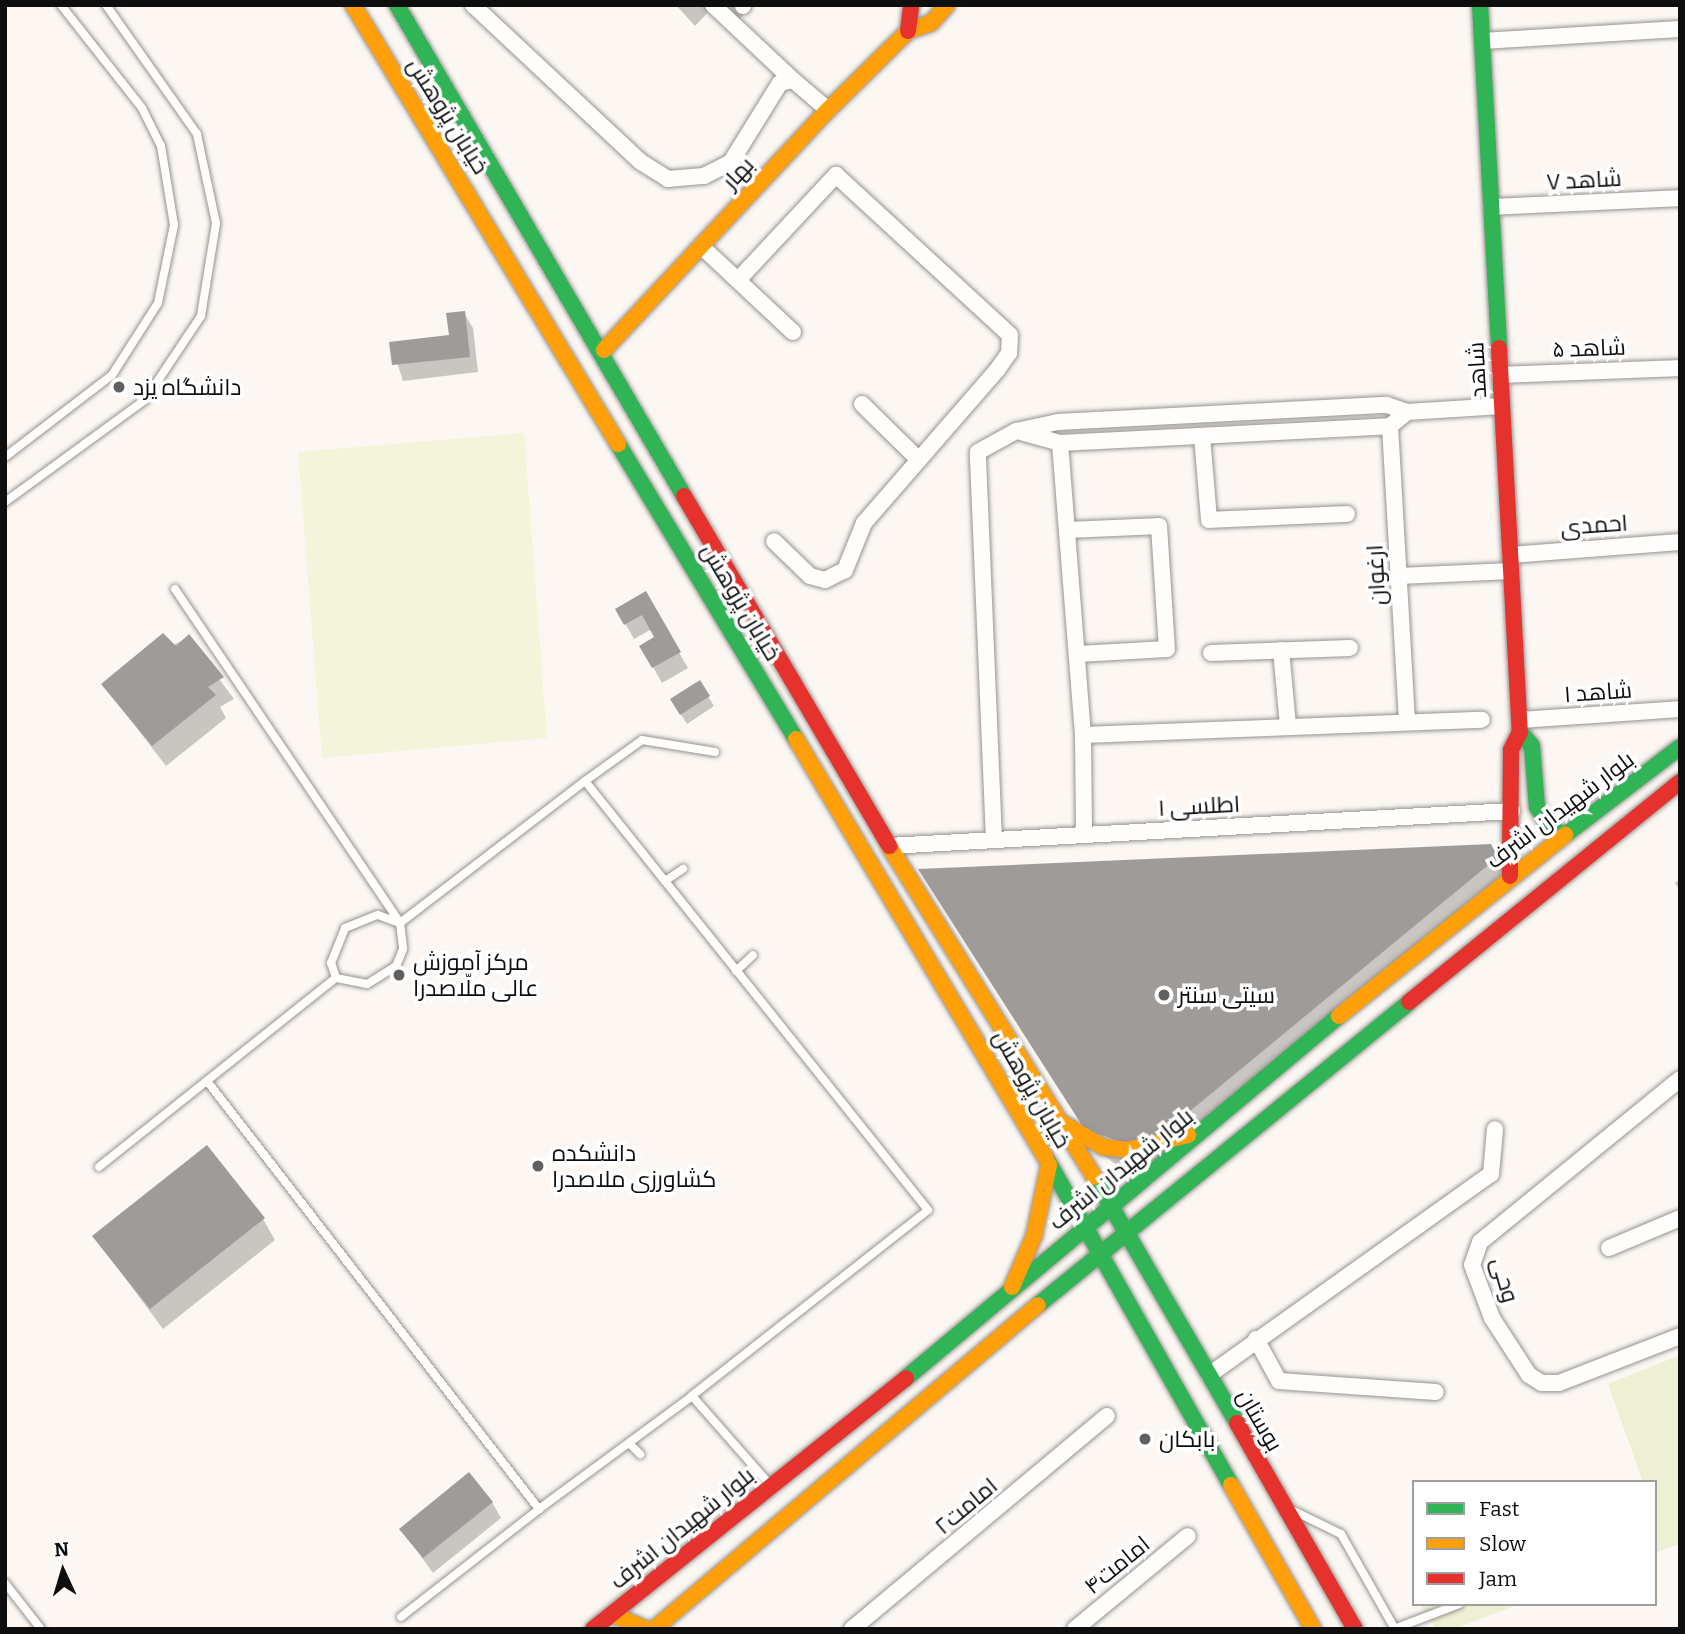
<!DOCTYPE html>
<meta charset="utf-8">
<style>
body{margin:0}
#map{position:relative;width:1685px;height:1634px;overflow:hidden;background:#fcf7f2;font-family:Bitter,Cairo,serif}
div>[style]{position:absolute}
.green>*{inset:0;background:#edf0d2}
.pitch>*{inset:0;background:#f4f4db}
.shadow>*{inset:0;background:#0003}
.building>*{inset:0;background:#9f9b98}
.roads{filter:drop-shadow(0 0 2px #959391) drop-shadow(0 0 2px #959391)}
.lane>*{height:8px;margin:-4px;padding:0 4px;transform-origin:4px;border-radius:4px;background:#fffefd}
.street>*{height:16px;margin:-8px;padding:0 8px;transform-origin:8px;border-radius:8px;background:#fffefd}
.fast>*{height:16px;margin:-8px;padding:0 8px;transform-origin:8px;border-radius:8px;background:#30b455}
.slow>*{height:16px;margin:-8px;padding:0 8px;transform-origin:8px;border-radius:8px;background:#ff9f0a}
.jam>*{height:16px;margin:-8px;padding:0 8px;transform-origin:8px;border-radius:8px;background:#e5322d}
.dots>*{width:19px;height:19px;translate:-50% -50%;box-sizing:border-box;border:4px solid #fff;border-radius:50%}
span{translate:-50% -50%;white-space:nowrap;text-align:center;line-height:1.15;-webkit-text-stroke:7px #fff;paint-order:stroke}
.street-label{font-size:23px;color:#0e0e0e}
.poi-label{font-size:23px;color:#0e0e0e}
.left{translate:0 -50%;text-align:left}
.frame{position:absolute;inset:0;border:7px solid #0e0e0e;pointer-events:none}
.legend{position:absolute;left:1412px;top:1480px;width:245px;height:126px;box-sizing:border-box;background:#fff;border:2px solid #9f9f9f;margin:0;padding:9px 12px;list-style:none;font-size:21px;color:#0e0e0e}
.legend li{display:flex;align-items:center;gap:14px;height:35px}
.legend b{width:35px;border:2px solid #9f9f9f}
.north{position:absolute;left:28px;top:1536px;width:70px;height:70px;-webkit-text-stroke:5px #fff;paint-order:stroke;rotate:356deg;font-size:19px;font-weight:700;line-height:28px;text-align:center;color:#0e0e0e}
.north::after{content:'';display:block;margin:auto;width:24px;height:32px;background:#0e0e0e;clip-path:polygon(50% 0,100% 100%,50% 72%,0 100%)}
</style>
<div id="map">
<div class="green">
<i style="clip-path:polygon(1680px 1355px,1680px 1544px,1655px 1553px,1655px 1482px,1643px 1482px,1608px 1384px)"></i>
<i style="clip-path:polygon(1420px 1604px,1519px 1604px,1454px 1629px,1436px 1629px)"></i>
</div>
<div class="pitch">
<i style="clip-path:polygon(524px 433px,547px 738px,322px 758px,298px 452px)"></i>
</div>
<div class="shadow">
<i style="clip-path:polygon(676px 5px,747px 5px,749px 9px,733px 25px,713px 7px,695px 26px)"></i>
<i style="clip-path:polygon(464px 313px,473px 328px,478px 372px,403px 381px,391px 343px,451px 336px)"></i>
<i style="clip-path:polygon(645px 594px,688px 668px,662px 683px,642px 647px,657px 638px,652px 629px,634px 639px,617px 609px)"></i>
<i style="clip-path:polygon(188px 637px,234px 699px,220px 707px,226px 718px,166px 766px,103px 684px)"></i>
<i style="clip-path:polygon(700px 683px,714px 706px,687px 724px,672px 700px)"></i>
<i style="clip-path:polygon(1490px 845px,1509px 879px,1156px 1170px,1124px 1170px,1099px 1152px)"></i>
<i style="clip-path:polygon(1680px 879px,1680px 891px,1675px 883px)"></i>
<i style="clip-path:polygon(263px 1219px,275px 1240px,163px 1329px,94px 1236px)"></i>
<i style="clip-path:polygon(492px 1502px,501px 1518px,433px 1573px,401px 1529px)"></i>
</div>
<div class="building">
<i style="clip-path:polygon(465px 311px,470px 357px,392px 365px,389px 342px,449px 335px,446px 313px)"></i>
<i style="clip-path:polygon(646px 591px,681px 652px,652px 668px,639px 646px,654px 637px,642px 615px,624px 625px,615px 609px)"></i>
<i style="clip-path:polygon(163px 633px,176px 646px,189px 634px,224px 677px,208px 687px,216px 695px,152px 746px,101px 684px)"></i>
<i style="clip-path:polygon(700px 680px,710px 696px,680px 715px,670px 699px)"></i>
<i style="clip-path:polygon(1491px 844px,1498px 857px,1144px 1149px,1085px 1130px,918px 869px)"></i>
<i style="clip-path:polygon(207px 1145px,265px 1218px,150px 1309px,92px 1236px)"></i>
<i style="clip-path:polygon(469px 1472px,493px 1502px,423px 1558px,399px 1529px)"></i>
</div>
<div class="roads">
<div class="lane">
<i style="left:5px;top:457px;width:135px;rotate:-37.5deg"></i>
<i style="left:112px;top:375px;width:85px;rotate:-57.4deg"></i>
<i style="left:158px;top:303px;width:80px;rotate:-78.4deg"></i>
<i style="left:174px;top:225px;width:80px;rotate:-99.3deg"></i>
<i style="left:161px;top:146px;width:42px;rotate:-116.6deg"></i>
<i style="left:142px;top:108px;width:131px;rotate:-128.2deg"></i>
<i style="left:5px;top:502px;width:173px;rotate:-36.1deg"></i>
<i style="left:145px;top:400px;width:101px;rotate:-56.3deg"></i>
<i style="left:201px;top:316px;width:94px;rotate:-80.8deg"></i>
<i style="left:216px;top:223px;width:91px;rotate:-102.1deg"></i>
<i style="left:197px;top:134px;width:158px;rotate:-125.2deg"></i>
<i style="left:175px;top:589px;width:403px;rotate:56deg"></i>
<i style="left:400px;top:923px;width:233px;rotate:-37.5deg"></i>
<i style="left:585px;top:781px;width:549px;rotate:51.36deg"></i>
<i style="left:928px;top:1210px;width:300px;rotate:141.8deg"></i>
<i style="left:692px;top:1396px;width:120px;rotate:48.7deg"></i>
<i style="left:585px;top:781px;width:70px;rotate:-35.7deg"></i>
<i style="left:642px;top:740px;width:74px;rotate:9.3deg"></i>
<i style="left:665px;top:881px;width:22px;rotate:-34deg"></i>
<i style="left:378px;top:915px;width:23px;rotate:20deg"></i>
<i style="left:400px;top:923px;width:26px;rotate:83deg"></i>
<i style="left:403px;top:949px;width:18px;rotate:112deg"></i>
<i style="left:396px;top:966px;width:34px;rotate:148deg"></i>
<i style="left:367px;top:984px;width:32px;rotate:-169deg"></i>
<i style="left:336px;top:978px;width:16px;rotate:-108deg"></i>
<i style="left:331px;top:963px;width:38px;rotate:-68deg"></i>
<i style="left:345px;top:928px;width:35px;rotate:-22deg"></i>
<i style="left:736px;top:971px;width:23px;rotate:-43deg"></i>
<i style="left:207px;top:1081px;width:542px;rotate:52.2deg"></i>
<i style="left:539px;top:1509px;width:190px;rotate:-36.4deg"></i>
<i style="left:99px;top:1167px;width:303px;rotate:-38.6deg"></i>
<i style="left:629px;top:1443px;width:16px;rotate:45deg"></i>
<i style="left:1294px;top:1511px;width:52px;rotate:26.1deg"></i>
<i style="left:1341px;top:1534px;width:109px;rotate:60.4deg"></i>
<i style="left:5px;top:1583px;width:58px;rotate:52deg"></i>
<i style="left:401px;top:1617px;width:175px;rotate:-38deg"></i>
<i style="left:1394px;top:1629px;width:70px;rotate:-21deg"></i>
</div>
<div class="street">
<i style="left:473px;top:5px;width:230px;rotate:43.1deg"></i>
<i style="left:641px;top:162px;width:32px;rotate:32deg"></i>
<i style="left:668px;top:179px;width:36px;rotate:-5deg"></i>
<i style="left:704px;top:176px;width:30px;rotate:-27deg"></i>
<i style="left:731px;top:162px;width:93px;rotate:-58.2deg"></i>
<i style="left:780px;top:83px;width:13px;rotate:-13deg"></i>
<i style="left:793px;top:80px;width:46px;rotate:40.6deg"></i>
<i style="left:713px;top:5px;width:110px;rotate:43.2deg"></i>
<i style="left:743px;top:5px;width:1px;rotate:90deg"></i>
<i style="left:1482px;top:41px;width:198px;rotate:-3.5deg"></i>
<i style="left:1491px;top:207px;width:189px;rotate:-2.7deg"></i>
<i style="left:701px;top:246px;width:126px;rotate:43.1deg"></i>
<i style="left:738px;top:280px;width:144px;rotate:-47deg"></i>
<i style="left:836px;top:175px;width:236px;rotate:42.6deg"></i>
<i style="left:1010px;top:335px;width:18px;rotate:93deg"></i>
<i style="left:1009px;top:353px;width:21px;rotate:125deg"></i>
<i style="left:997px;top:370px;width:203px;rotate:131deg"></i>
<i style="left:864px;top:523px;width:51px;rotate:112deg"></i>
<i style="left:845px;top:570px;width:22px;rotate:153deg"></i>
<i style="left:825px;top:580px;width:16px;rotate:-165deg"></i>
<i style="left:810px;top:576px;width:50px;rotate:-135.8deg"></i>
<i style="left:1500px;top:375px;width:180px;rotate:-2.2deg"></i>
<i style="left:862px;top:404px;width:77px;rotate:44.5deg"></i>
<i style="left:1390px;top:426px;width:295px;rotate:86.7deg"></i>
<i style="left:1021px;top:432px;width:41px;rotate:15.8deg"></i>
<i style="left:1060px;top:443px;width:330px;rotate:-2.9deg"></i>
<i style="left:1390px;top:426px;width:22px;rotate:-39deg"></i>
<i style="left:1202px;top:436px;width:84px;rotate:85.2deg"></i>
<i style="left:1209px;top:520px;width:138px;rotate:-2.5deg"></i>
<i style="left:1060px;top:443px;width:293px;rotate:85.5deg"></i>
<i style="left:1083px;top:735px;width:100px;rotate:89.4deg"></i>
<i style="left:1069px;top:530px;width:90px;rotate:-2.5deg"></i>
<i style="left:1159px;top:526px;width:123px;rotate:86.3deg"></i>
<i style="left:1167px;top:649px;width:89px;rotate:176.8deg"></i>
<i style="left:1510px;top:555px;width:170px;rotate:-4.4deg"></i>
<i style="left:1399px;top:576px;width:112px;rotate:-2.6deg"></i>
<i style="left:1281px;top:650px;width:76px;rotate:84.7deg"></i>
<i style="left:1211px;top:653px;width:139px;rotate:-2.1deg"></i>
<i style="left:1520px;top:720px;width:160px;rotate:-3.9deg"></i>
<i style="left:1083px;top:735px;width:399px;rotate:-2.2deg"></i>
<i style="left:994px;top:840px;width:388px;rotate:-92.4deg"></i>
<i style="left:978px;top:452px;width:43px;rotate:-28.9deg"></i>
<i style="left:1016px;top:431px;width:43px;rotate:-12.1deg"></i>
<i style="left:1058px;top:422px;width:329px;rotate:-3deg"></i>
<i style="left:1387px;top:405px;width:21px;rotate:19deg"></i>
<i style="left:1407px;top:412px;width:95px;rotate:-3.6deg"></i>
<i style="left:889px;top:846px;width:624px;rotate:-3.22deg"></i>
<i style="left:1680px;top:1079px;width:258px;rotate:140.8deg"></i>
<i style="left:1480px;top:1242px;width:24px;rotate:109deg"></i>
<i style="left:1472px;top:1265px;width:57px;rotate:69.3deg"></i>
<i style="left:1492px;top:1318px;width:68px;rotate:57deg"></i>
<i style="left:1529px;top:1375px;width:15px;rotate:32deg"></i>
<i style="left:1542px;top:1383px;width:17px"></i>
<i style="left:1559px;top:1383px;width:130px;rotate:-21.2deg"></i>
<i style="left:1609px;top:1248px;width:77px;rotate:-22.9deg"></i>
<i style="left:1256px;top:1339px;width:48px;rotate:61.3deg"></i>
<i style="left:1279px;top:1381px;width:157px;rotate:4deg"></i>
<i style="left:1209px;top:1375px;width:346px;rotate:-35.5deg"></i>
<i style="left:1491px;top:1174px;width:45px;rotate:-84.9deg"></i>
<i style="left:852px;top:1629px;width:332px;rotate:-39.9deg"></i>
<i style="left:1075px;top:1629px;width:146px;rotate:-39.5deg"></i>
</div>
<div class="fast">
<i style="left:397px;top:5px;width:569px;rotate:59.69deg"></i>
<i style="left:1480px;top:5px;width:344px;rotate:86.8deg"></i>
<i style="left:618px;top:444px;width:345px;rotate:58.9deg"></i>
<i style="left:1520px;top:732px;width:18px;rotate:49deg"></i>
<i style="left:1532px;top:746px;width:61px;rotate:85.3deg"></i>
<i style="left:1537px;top:807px;width:26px;rotate:58deg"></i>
<i style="left:1551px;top:829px;width:15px;rotate:23deg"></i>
<i style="left:1565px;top:835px;width:145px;rotate:-37.4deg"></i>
<i style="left:1046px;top:1158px;width:376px;rotate:60.5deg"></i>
<i style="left:1094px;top:1177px;width:285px;rotate:59.8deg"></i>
<i style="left:1038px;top:1305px;width:479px;rotate:-39.2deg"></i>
<i style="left:906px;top:1378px;width:564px;rotate:-39.9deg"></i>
</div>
<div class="slow">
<i style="left:353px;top:5px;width:513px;rotate:58.88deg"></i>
<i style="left:604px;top:350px;width:328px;rotate:-47deg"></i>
<i style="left:828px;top:110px;width:112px;rotate:-44.6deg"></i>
<i style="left:908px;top:31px;width:24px;rotate:-19deg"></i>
<i style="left:931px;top:23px;width:24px;rotate:-48deg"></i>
<i style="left:796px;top:739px;width:488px;rotate:59.2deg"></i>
<i style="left:889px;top:846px;width:389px;rotate:58.2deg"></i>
<i style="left:1339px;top:1016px;width:290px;rotate:-38.7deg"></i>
<i style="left:1062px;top:1123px;width:48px;rotate:30.3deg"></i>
<i style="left:1103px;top:1147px;width:24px;rotate:7deg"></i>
<i style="left:1127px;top:1150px;width:63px;rotate:-13.8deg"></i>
<i style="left:1012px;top:1287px;width:56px;rotate:-66.7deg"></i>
<i style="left:1034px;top:1236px;width:73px;rotate:-78.1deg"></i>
<i style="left:1231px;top:1485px;width:166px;rotate:60.3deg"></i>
<i style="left:612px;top:1614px;width:36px;rotate:24deg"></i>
<i style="left:654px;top:1629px;width:502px;rotate:-40.16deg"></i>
</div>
<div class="jam">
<i style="left:908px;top:31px;width:26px;rotate:-83deg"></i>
<i style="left:1499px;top:348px;width:385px;rotate:86.9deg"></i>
<i style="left:1520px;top:732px;width:20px;rotate:117deg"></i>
<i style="left:1511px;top:750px;width:126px;rotate:90.5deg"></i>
<i style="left:684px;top:496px;width:406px;rotate:59.6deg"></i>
<i style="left:1409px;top:1002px;width:349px;rotate:-39.1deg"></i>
<i style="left:1237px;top:1423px;width:237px;rotate:60.2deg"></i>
<i style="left:593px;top:1629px;width:401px;rotate:-38.7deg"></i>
</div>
</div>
<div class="dots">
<i style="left:119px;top:387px;background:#61605e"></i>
<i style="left:399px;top:975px;background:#61605e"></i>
<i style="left:1164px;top:995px;background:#61605e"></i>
<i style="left:538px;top:1166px;background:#61605e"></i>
<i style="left:1145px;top:1439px;background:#61605e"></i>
</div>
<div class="street-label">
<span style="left:448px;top:116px;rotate:58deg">خیابان پژوهش</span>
<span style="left:738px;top:173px;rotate:-47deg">بهار</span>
<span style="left:1584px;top:180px;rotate:-3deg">شاهد ۷</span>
<span style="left:1589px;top:348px;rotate:-2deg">شاهد ۵</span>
<span style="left:1477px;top:370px;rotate:-93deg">شاهد</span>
<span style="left:1594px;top:525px;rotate:-4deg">احمدی</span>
<span style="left:1376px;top:575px;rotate:-93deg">ارغوان</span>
<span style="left:741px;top:602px;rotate:59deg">خیابان پژوهش</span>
<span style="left:1598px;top:692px;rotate:-4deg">شاهد ۱</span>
<span style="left:1199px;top:806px;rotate:-3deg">اطلسی ۱</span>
<span style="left:1560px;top:810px;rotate:-37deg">بلوار شهیدان اشرف</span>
<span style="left:1032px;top:1089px;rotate:60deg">خیابان پژوهش</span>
<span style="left:1121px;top:1169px;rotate:-39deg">بلوار شهیدان اشرف</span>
<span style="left:1505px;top:1280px;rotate:74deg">وحی</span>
<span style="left:1260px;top:1420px;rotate:60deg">بوستان</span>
<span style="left:966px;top:1506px;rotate:-40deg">امامت۲</span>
<span style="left:682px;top:1528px;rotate:-39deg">بلوار شهیدان اشرف</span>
<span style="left:1117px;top:1565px;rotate:-39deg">امامت۴</span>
</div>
<div class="poi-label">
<span class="left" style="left:133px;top:387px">دانشگاه یزد</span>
<span class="left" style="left:413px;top:975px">مرکز آموزش<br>عالی ملّاصدرا</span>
<span class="left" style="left:1178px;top:995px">سیتی سنتر</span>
<span class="left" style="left:552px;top:1166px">دانشکده<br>کشاورزی ملاصدرا</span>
<span class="left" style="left:1159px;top:1439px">بابکان</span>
</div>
<div class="frame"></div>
<ul class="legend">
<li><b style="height:9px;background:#30b455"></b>Fast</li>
<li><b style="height:9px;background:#ff9f0a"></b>Slow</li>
<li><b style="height:9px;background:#e5322d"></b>Jam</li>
</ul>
<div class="north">N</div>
</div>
